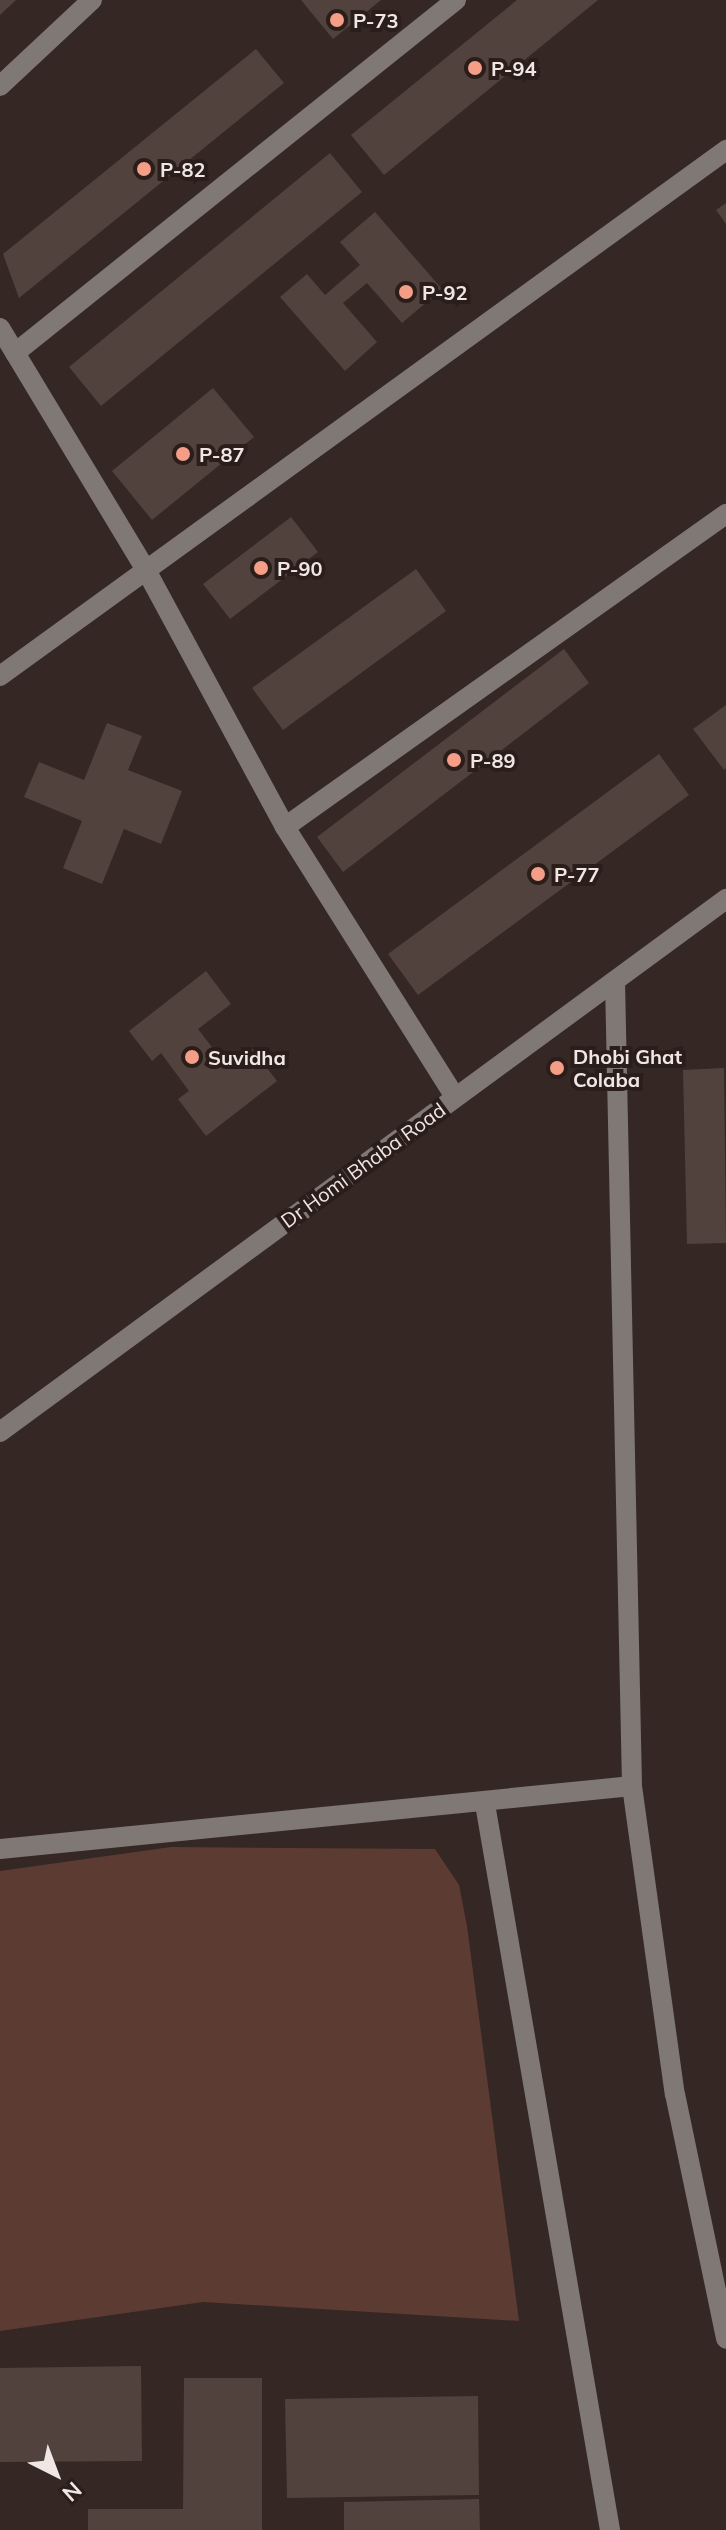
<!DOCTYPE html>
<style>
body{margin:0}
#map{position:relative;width:726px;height:2530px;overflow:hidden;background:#352724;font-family:Mulish,sans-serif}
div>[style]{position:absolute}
.green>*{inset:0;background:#5c3b32}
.building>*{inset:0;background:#51423e}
.minor>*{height:20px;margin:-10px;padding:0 10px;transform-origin:10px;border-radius:10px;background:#7f7875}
.dots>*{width:22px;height:22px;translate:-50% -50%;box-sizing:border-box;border:4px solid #2b1e1a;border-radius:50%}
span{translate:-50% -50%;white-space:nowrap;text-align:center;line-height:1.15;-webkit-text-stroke:8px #2b1e1a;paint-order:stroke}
.poi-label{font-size:20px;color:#f0e7e4;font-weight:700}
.left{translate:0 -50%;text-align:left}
.street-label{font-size:20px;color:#f0e7e4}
.north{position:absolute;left:16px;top:2434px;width:80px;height:80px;-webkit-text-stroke:6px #2b1e1a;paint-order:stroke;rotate:138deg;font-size:22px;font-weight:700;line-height:32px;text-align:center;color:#f0e7e4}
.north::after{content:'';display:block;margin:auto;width:28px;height:36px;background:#f0e7e4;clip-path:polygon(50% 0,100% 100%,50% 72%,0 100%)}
</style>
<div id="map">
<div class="green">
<i style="clip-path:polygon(171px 1847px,435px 1849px,459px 1885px,467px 1926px,519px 2321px,203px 2302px,0 2331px,0 1871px)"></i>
</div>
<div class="building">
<i style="clip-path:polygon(0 0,16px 0,0 15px)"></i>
<i style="clip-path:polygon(301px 0,381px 0,333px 39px)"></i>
<i style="clip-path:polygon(517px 0,598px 0,384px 175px,351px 135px)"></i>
<i style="clip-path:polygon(256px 49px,284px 83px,19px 298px,3px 254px)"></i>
<i style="clip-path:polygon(330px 153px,362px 192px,101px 406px,69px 367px)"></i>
<i style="clip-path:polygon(726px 203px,726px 224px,716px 210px)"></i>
<i style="clip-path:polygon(375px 212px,442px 289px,402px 323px,367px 283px,343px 303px,377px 342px,345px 371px,280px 297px,307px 274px,325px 295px,360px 265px,340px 242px)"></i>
<i style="clip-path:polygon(213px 388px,254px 437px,152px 520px,112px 471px)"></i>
<i style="clip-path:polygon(291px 517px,318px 552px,230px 619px,203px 584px)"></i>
<i style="clip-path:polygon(416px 569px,446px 611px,283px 730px,252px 688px)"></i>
<i style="clip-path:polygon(564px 649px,589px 683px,343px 872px,317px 837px)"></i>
<i style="clip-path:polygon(726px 705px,726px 768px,724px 770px,693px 729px)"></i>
<i style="clip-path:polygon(107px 723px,142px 736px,128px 770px,182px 791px,161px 844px,124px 829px,102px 884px,63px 868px,82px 821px,24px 797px,39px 762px,84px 780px)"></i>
<i style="clip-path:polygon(659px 754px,689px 795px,418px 995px,388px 954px)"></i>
<i style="clip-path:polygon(206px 971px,231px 1004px,198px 1029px,228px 1068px,252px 1049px,277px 1081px,206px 1136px,178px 1099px,189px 1091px,161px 1053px,152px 1061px,129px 1031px)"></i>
<i style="clip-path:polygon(724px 1068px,726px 1243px,687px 1244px,683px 1070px)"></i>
<i style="clip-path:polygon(141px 2366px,142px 2461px,0 2462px,0 2368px)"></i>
<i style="clip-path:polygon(184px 2378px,262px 2378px,262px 2530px,88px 2530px,88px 2509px,183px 2509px)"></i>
<i style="clip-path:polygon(478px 2396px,479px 2495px,287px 2498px,285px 2399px)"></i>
<i style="clip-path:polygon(479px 2499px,480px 2530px,344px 2530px,344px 2502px)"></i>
</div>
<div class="minor">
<i style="left:0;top:86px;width:126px;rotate:-43.1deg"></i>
<i style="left:0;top:328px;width:283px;rotate:58.9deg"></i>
<i style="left:146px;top:570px;width:292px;rotate:61.6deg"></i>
<i style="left:285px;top:827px;width:319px;rotate:57.8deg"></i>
<i style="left:15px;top:353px;width:565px;rotate:-38.68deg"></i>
<i style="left:0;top:676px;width:897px;rotate:-35.92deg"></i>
<i style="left:285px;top:827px;width:541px;rotate:-35.37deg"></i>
<i style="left:615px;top:981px;width:805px;rotate:88.79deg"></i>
<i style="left:632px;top:1786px;width:311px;rotate:82.1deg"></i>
<i style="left:675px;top:2094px;width:250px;rotate:78.2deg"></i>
<i style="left:0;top:1432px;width:901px;rotate:-36.28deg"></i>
<i style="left:485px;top:1804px;width:737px;rotate:80.23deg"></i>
<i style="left:0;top:1849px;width:635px;rotate:-5.69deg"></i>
</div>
<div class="dots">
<i style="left:337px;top:20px;background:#f49e87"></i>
<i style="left:475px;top:68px;background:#f49e87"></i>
<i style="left:144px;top:169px;background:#f49e87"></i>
<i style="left:406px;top:292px;background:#f49e87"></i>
<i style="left:183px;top:454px;background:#f49e87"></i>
<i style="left:261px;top:568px;background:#f49e87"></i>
<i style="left:454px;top:760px;background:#f49e87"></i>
<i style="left:538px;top:874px;background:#f49e87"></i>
<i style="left:192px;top:1057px;background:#f49e87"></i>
<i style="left:557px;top:1068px;background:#f49e87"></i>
</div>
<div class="poi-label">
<span class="left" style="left:353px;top:20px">P-73</span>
<span class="left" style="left:491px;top:68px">P-94</span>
<span class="left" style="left:160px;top:169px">P-82</span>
<span class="left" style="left:422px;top:292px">P-92</span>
<span class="left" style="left:199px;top:454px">P-87</span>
<span class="left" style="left:277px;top:568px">P-90</span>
<span class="left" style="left:470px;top:760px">P-89</span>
<span class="left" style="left:554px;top:874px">P-77</span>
<span class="left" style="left:573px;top:1068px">Dhobi Ghat<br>Colaba</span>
<span class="left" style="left:208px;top:1057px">Suvidha</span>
</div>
<div class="street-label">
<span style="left:363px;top:1165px;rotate:-36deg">Dr Homi Bhaba Road</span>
</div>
<div class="north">N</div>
</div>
